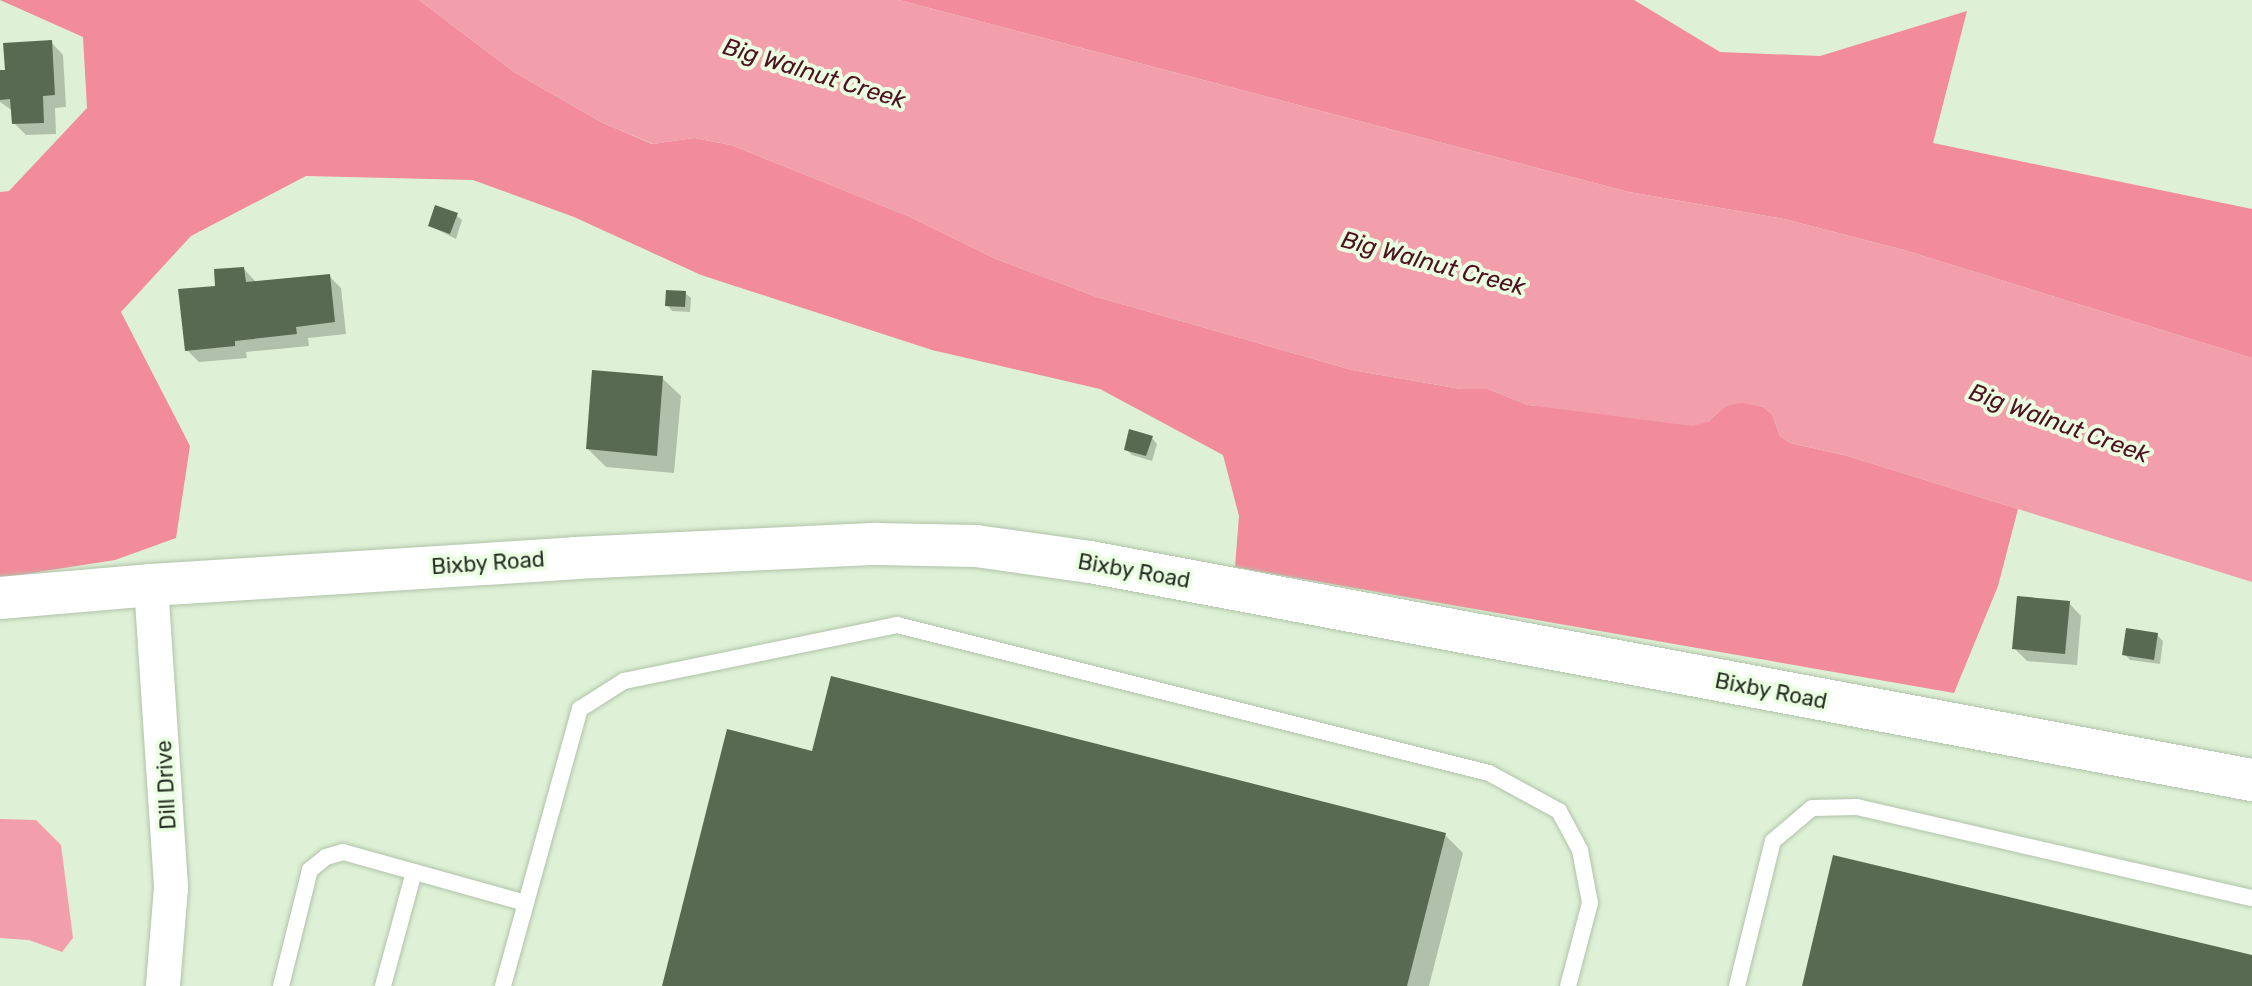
<!DOCTYPE html>
<style>
body{margin:0}
#map{position:relative;width:2252px;height:986px;overflow:hidden;background:#def1d6;font-family:Rubik,sans-serif}
div>[style]{position:absolute}
.forest>*{inset:0;background:#f28b9b}
.water>*{inset:0;background:#f39fab}
.shadow>*{inset:0;background:#0003}
.building>*{inset:0;background:#596a53}
.roads{filter:drop-shadow(0 0 2px #b0c3a9) drop-shadow(0 0 2px #b0c3a9)}
.service>*{height:16px;margin:-8px;padding:0 8px;transform-origin:8px;border-radius:8px;background:#fff}
.minor>*{height:34px;margin:-17px;padding:0 17px;transform-origin:17px;border-radius:17px;background:#fff}
.tertiary>*{height:42px;margin:-21px;padding:0 21px;transform-origin:21px;border-radius:21px;background:#fff}
span{translate:-50% -50%;white-space:nowrap;text-align:center;line-height:1.15;-webkit-text-stroke:8px #ebffe3;paint-order:stroke}
.street-label{font-size:22px;color:#283025}
.water-label{font-size:24px;color:#501121;font-style:italic}
</style>
<div id="map">
<div class="forest">
<i style="clip-path:polygon(0 0,419px 0,514px 72px,601px 122px,652px 144px,694px 138px,731px 145px,908px 216px,996px 259px,1097px 297px,1352px 370px,1461px 389px,1488px 389px,1528px 405px,1708px 422px,1725px 406px,1742px 402px,1763px 407px,1772px 414px,1780px 436px,1790px 443px,1848px 456px,2018px 509px,1998px 586px,1954px 693px,1235px 567px,1239px 516px,1223px 455px,1100px 389px,932px 350px,701px 275px,574px 217px,473px 180px,306px 176px,191px 236px,121px 312px,190px 446px,176px 538px,115px 560px,0 578px,0 192px,9px 191px,87px 108px,83px 37px)"></i>
<i style="clip-path:polygon(899px 0,1634px 0,1720px 52px,1820px 56px,1967px 11px,1933px 143px,2252px 209px,2252px 358px,1904px 250px,1784px 219px,1629px 192px)"></i>
</div>
<div class="water">
<i style="clip-path:polygon(419px 0,899px 0,1629px 192px,1784px 219px,1904px 250px,2252px 358px,2252px 582px,1848px 456px,1790px 443px,1780px 436px,1772px 414px,1763px 407px,1742px 403px,1725px 406px,1708px 422px,1692px 426px,1528px 405px,1488px 389px,1461px 389px,1352px 370px,1097px 297px,996px 259px,908px 216px,731px 145px,694px 138px,653px 144px,601px 122px,514px 72px)"></i>
<i style="clip-path:polygon(0 819px,36px 820px,61px 845px,73px 938px,62px 952px,29px 940px,0 938px)"></i>
</div>
<div class="shadow">
<i style="clip-path:polygon(51px 42px,63px 55px,66px 107px,55px 108px,56px 134px,26px 135px,14px 123px,13px 111px,0 102px,0 72px,7px 71px)"></i>
<i style="clip-path:polygon(456px 215px,462px 220px,456px 239px,430px 226px)"></i>
<i style="clip-path:polygon(244px 269px,256px 282px,329px 276px,341px 288px,346px 334px,308px 338px,309px 346px,246px 352px,247px 358px,199px 362px,187px 350px,217px 287px)"></i>
<i style="clip-path:polygon(685px 293px,691px 298px,690px 312px,672px 311px,667px 305px)"></i>
<i style="clip-path:polygon(662px 378px,681px 396px,674px 473px,606px 467px,588px 449px)"></i>
<i style="clip-path:polygon(1152px 438px,1157px 444px,1152px 461px,1132px 455px,1126px 449px)"></i>
<i style="clip-path:polygon(2069px 603px,2081px 616px,2077px 665px,2027px 661px,2014px 648px)"></i>
<i style="clip-path:polygon(2157px 635px,2163px 641px,2160px 664px,2130px 660px,2124px 654px)"></i>
<i style="clip-path:polygon(813px 753px,1445px 835px,1463px 853px,1429px 986px,664px 986px)"></i>
</div>
<div class="building">
<i style="clip-path:polygon(52px 40px,55px 95px,43px 96px,44px 123px,12px 124px,10px 99px,0 100px,0 70px,5px 70px,3px 43px)"></i>
<i style="clip-path:polygon(435px 205px,458px 213px,450px 234px,428px 226px)"></i>
<i style="clip-path:polygon(244px 267px,246px 282px,330px 274px,335px 322px,296px 327px,297px 334px,235px 341px,235px 346px,185px 351px,178px 289px,215px 286px,214px 269px)"></i>
<i style="clip-path:polygon(666px 290px,686px 291px,685px 307px,665px 306px)"></i>
<i style="clip-path:polygon(592px 370px,663px 376px,657px 456px,586px 449px)"></i>
<i style="clip-path:polygon(1129px 429px,1153px 436px,1146px 456px,1124px 450px)"></i>
<i style="clip-path:polygon(2017px 596px,2070px 601px,2065px 654px,2012px 649px)"></i>
<i style="clip-path:polygon(2126px 628px,2158px 633px,2154px 660px,2122px 655px)"></i>
<i style="clip-path:polygon(831px 676px,1446px 833px,1407px 986px,662px 986px,727px 729px,812px 751px)"></i>
<i style="clip-path:polygon(1833px 855px,2252px 955px,2252px 986px,1802px 986px)"></i>
</div>
<div class="roads">
<div class="service">
<i style="left:281px;top:986px;width:120px;rotate:-76deg"></i>
<i style="left:310px;top:870px;width:21px;rotate:-39deg"></i>
<i style="left:326px;top:857px;width:18px;rotate:-16deg"></i>
<i style="left:343px;top:852px;width:190px;rotate:15.6deg"></i>
<i style="left:383px;top:986px;width:118px;rotate:-74.8deg"></i>
<i style="left:503px;top:986px;width:288px;rotate:-74.5deg"></i>
<i style="left:580px;top:709px;width:52px;rotate:-32.5deg"></i>
<i style="left:624px;top:681px;width:279px;rotate:-11.6deg"></i>
<i style="left:897px;top:625px;width:610px;rotate:14.04deg"></i>
<i style="left:1489px;top:773px;width:80px;rotate:28.5deg"></i>
<i style="left:1559px;top:811px;width:44px;rotate:61.7deg"></i>
<i style="left:1580px;top:850px;width:54px;rotate:79.3deg"></i>
<i style="left:1590px;top:903px;width:86px;rotate:104.8deg"></i>
<i style="left:1737px;top:986px;width:149px;rotate:-76.1deg"></i>
<i style="left:1773px;top:841px;width:51px;rotate:-40.2deg"></i>
<i style="left:1812px;top:808px;width:45px;rotate:-1.3deg"></i>
<i style="left:1857px;top:807px;width:405px;rotate:13deg"></i>
</div>
<div class="minor">
<i style="left:151px;top:585px;width:304px;rotate:86.2deg"></i>
<i style="left:171px;top:888px;width:98px;rotate:94.7deg"></i>
</div>
<div class="tertiary">
<i style="left:0;top:598px;width:152px;rotate:-4.9deg"></i>
<i style="left:151px;top:585px;width:425px;rotate:-3.6deg"></i>
<i style="left:575px;top:558px;width:302px;rotate:-2.7deg"></i>
<i style="left:877px;top:544px;width:99px;rotate:1.2deg"></i>
<i style="left:976px;top:546px;width:115px;rotate:8deg"></i>
<i style="left:1090px;top:562px;width:1182px;rotate:10.63deg"></i>
</div>
</div>
<div class="street-label">
<span style="left:488px;top:563px;rotate:-4deg">Bixby Road</span>
<span style="left:1134px;top:571px;rotate:10deg">Bixby Road</span>
<span style="left:1771px;top:691px;rotate:11deg">Bixby Road</span>
<span style="left:166px;top:785px;rotate:-93deg">Dill Drive</span>
</div>
<div class="water-label">
<span style="left:814px;top:74px;rotate:17deg">Big Walnut Creek</span>
<span style="left:1433px;top:264px;rotate:15deg">Big Walnut Creek</span>
<span style="left:2059px;top:424px;rotate:20deg">Big Walnut Creek</span>
</div>
</div>
